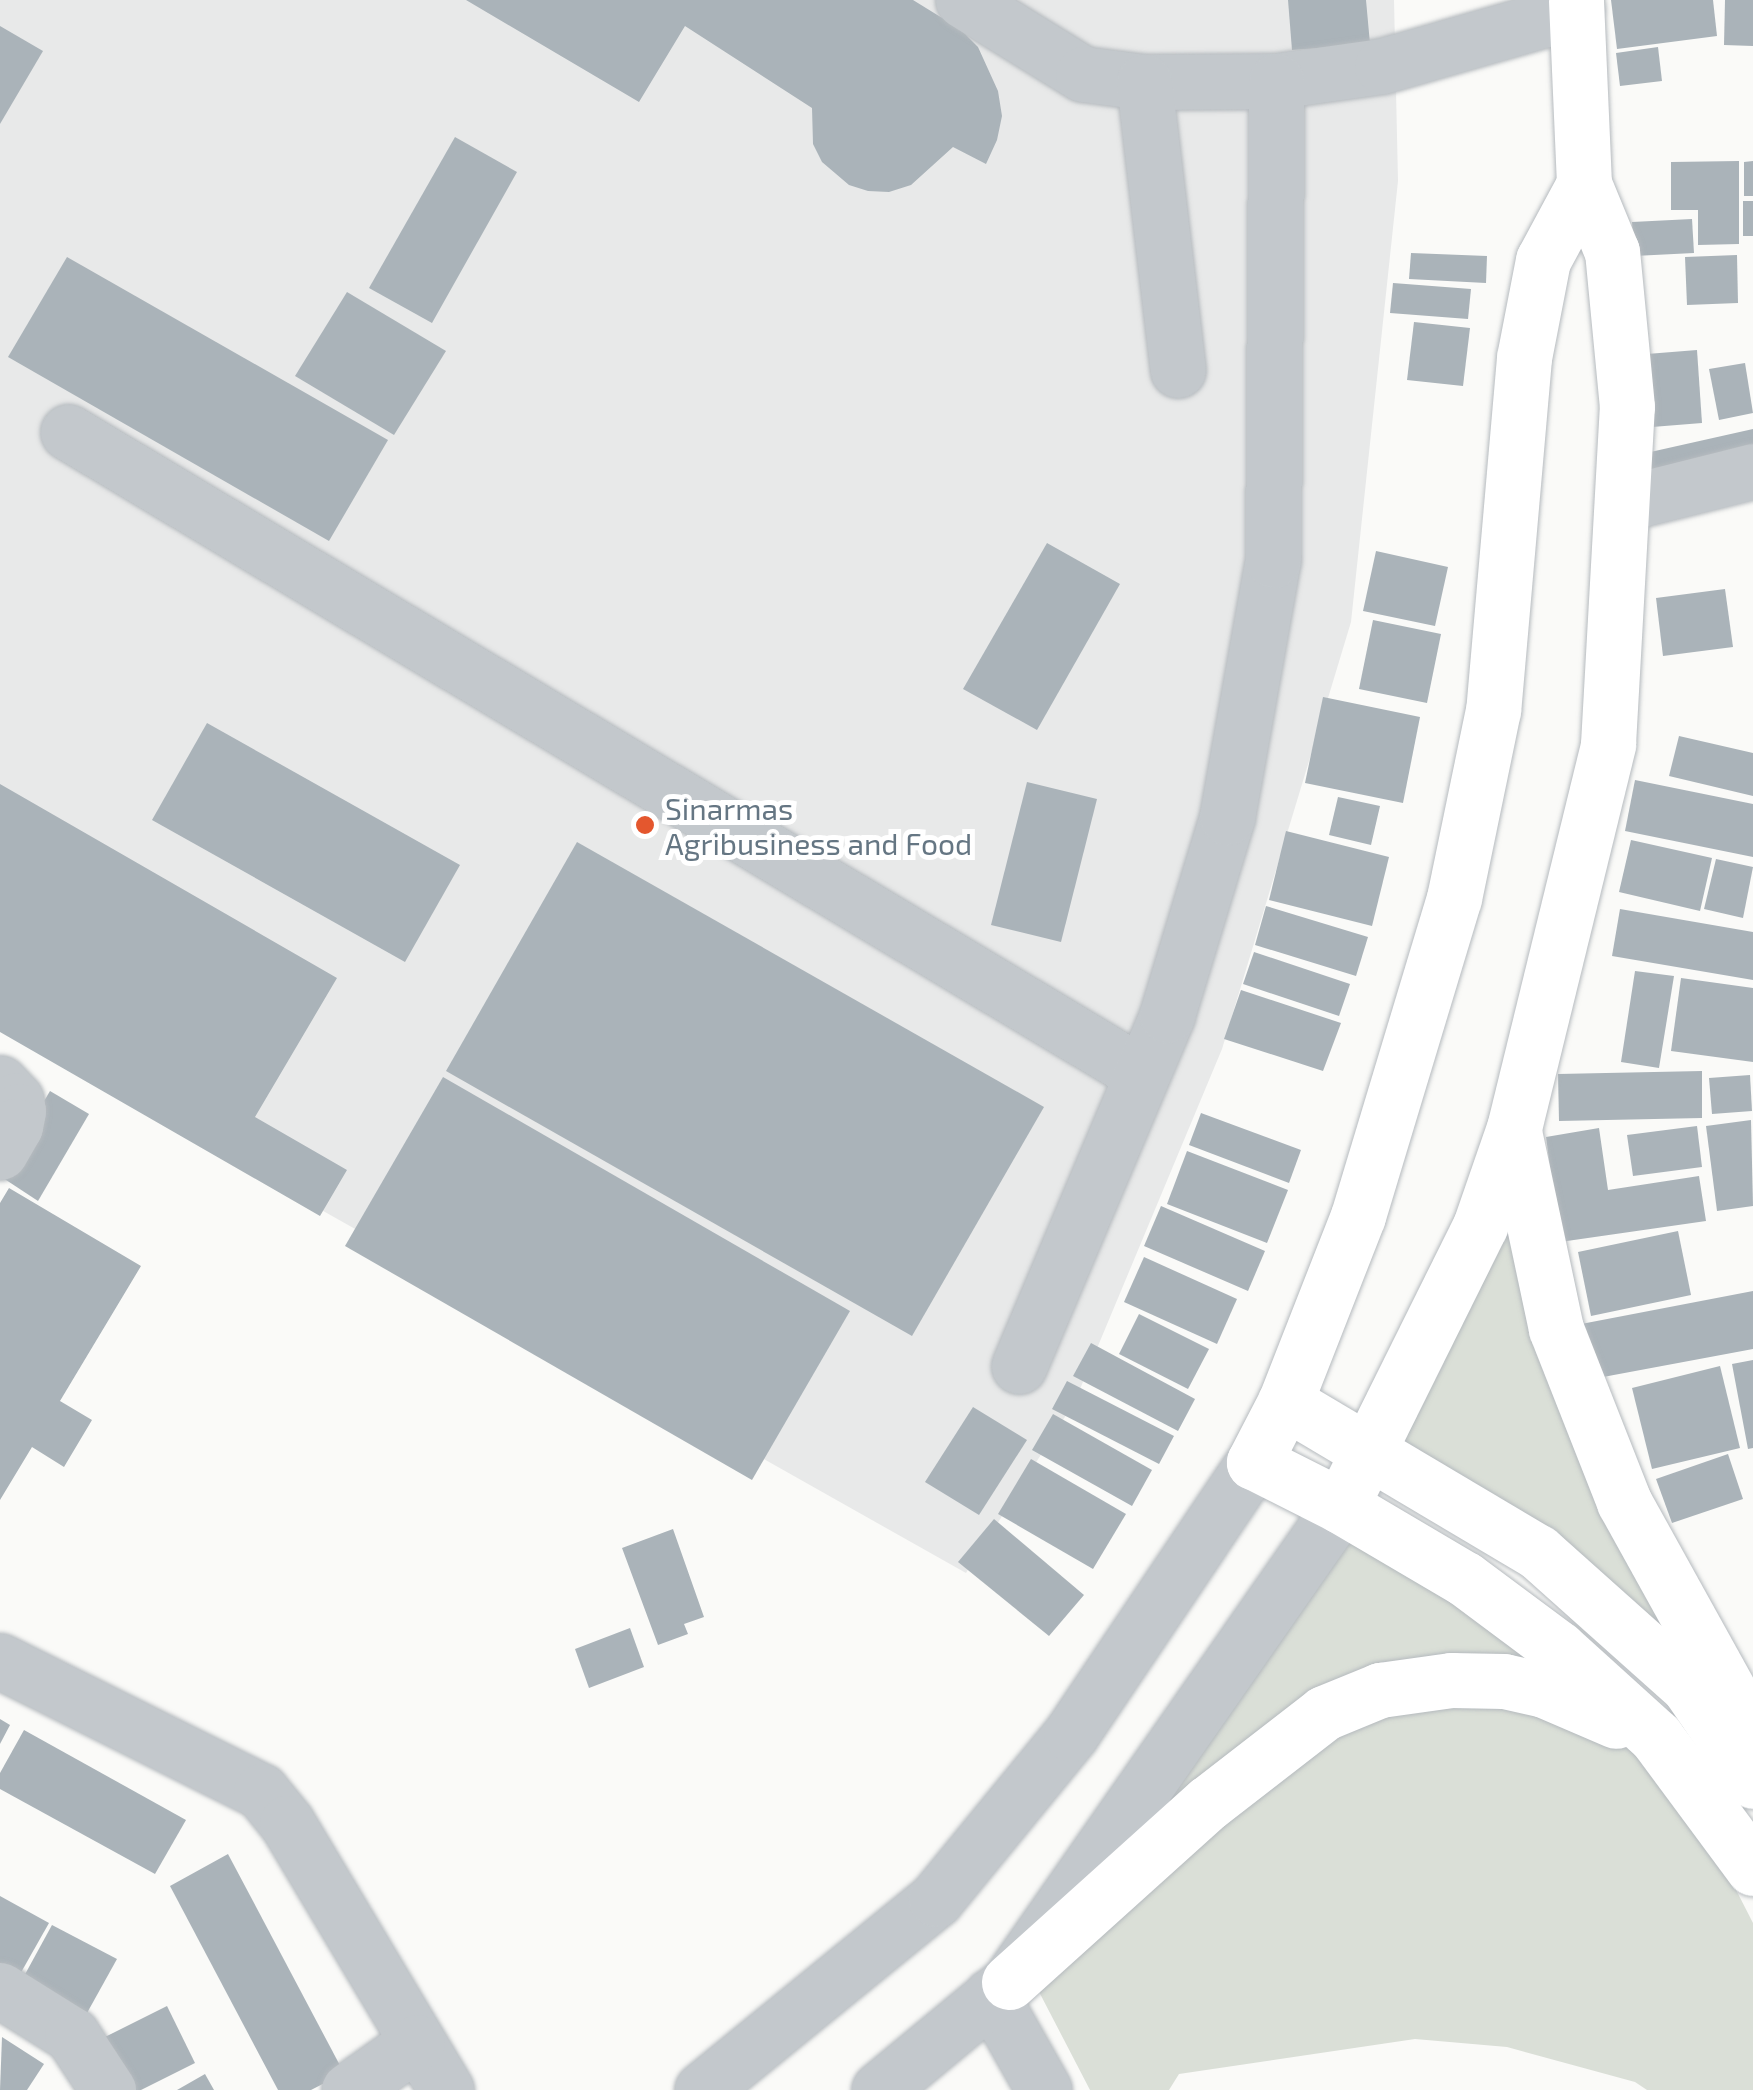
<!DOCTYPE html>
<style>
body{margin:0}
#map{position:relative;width:1753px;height:2090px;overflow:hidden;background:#fafaf8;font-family:"Exo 2",sans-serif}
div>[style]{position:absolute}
.built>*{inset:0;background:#e8e9e9}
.green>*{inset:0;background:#dadfd7}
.building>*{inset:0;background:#aab3b9}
.roads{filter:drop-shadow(0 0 2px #b5babe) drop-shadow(0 0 2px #b5babe)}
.minor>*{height:55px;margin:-27.5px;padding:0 27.5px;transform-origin:27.5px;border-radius:27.5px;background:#c3c8cc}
.major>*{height:55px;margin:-27.5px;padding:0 27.5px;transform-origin:27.5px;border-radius:27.5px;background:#fff}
.dots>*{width:28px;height:28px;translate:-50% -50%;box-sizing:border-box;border:5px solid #fff;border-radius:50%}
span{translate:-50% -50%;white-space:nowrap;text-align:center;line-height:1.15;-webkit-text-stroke:10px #fff;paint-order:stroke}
.poi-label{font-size:30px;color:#657683}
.left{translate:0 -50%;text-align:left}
</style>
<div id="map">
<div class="built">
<i style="clip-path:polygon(0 0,1394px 0,1398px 181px,1351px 622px,1222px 1049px,1075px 1401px,966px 1573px,0 1029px)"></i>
</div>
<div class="green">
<i style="clip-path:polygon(1514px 1128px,1531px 1231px,1753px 1758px,1538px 1552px,1371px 1451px)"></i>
<i style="clip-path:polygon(1341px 1506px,1656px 1737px,1643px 1763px,1710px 1839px,1753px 1923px,1753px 2090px,1647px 2090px,1635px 2082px,1507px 2047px,1415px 2039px,1179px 2074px,1169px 2090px,1090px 2090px,1036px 1986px,1009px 1982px)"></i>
</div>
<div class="building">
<i style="clip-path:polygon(466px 0,913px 0,960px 29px,978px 47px,998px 91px,1002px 116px,997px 140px,986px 164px,953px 147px,911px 185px,889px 192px,868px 191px,849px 185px,822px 162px,813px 144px,812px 108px,685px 26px,639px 102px)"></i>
<i style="clip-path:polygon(1288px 0,1366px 0,1370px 44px,1292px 50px)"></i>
<i style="clip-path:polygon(1611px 0,1713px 0,1717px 36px,1617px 49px)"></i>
<i style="clip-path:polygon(1725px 0,1753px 0,1753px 46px,1724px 45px)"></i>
<i style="clip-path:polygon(0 26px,43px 51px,0 124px)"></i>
<i style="clip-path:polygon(1658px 47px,1662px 81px,1620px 86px,1616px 53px)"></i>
<i style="clip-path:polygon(455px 137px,517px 172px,432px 323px,369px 288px)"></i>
<i style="clip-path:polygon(1739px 161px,1739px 244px,1698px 245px,1698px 210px,1671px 210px,1671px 162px)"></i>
<i style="clip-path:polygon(1753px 161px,1753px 196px,1744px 196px,1744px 162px)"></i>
<i style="clip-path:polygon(1743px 201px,1753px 201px,1753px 236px,1743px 236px)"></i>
<i style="clip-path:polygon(1692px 219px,1694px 253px,1634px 256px,1632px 222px)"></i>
<i style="clip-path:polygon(1411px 253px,1487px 256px,1486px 283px,1409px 279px)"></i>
<i style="clip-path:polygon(1737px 255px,1738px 303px,1687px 305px,1685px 257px)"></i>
<i style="clip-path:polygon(67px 257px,388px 440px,329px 541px,8px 357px)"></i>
<i style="clip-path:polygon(1393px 283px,1471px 289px,1468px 319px,1390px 313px)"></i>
<i style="clip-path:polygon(347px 292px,446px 351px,394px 435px,295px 376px)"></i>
<i style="clip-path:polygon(1414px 322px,1470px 328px,1463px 386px,1407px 380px)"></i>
<i style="clip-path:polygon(1697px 350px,1702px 423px,1652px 427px,1647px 354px)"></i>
<i style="clip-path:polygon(1745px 363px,1753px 413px,1719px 420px,1709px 369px)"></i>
<i style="clip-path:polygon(1753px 429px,1753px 460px,1653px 482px,1646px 453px)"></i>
<i style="clip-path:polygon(1047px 543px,1120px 584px,1037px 730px,963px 689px)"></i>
<i style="clip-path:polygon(1376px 551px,1448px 567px,1435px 626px,1363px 611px)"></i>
<i style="clip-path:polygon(1725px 589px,1733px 647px,1663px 656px,1656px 598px)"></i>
<i style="clip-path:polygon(1373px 620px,1441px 634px,1427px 703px,1359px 689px)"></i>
<i style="clip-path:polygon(1323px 697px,1420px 717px,1403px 803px,1305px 783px)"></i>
<i style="clip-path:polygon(207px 723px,460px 865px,405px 962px,152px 820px)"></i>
<i style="clip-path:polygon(1679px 736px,1753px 753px,1753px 796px,1669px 776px)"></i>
<i style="clip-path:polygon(1635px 780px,1753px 804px,1753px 857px,1625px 831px)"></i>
<i style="clip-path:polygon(1027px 782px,1097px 799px,1061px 942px,991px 925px)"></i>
<i style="clip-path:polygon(0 784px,337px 978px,255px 1117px,347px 1170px,320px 1216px,0 1032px)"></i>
<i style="clip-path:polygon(1338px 797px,1380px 806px,1371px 845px,1329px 835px)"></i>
<i style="clip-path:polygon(1286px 831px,1389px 857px,1372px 926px,1269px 900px)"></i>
<i style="clip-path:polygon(1631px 840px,1712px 858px,1700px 911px,1619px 892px)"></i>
<i style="clip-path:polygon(577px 842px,1044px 1107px,912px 1336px,446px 1071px)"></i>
<i style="clip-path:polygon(1716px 859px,1753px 867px,1743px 918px,1704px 909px)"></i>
<i style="clip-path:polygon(1266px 906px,1368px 937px,1356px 976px,1255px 945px)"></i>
<i style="clip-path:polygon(1620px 909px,1753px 932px,1753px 980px,1612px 956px)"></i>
<i style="clip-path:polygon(1254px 952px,1350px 984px,1339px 1016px,1243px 984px)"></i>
<i style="clip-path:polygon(1635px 971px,1674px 976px,1659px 1068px,1621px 1062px)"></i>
<i style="clip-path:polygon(1681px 978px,1753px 988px,1753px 1062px,1671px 1051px)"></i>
<i style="clip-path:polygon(1241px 990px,1341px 1023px,1323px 1071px,1224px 1039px)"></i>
<i style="clip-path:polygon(1702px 1071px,1702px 1118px,1559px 1121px,1558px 1074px)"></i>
<i style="clip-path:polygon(1750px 1075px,1752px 1111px,1712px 1114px,1709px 1078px)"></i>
<i style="clip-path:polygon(443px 1077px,850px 1311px,752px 1480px,345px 1246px)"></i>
<i style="clip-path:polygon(50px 1091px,89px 1114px,38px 1201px,0 1176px)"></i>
<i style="clip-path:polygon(1201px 1113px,1301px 1150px,1289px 1183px,1189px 1145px)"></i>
<i style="clip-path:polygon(1751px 1120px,1753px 1206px,1717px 1211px,1706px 1126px)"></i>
<i style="clip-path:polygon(1697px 1126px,1702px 1167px,1633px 1176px,1627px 1135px)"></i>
<i style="clip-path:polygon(1599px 1128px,1608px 1190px,1699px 1176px,1706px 1221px,1560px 1242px,1546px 1137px)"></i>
<i style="clip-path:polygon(1187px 1151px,1288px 1190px,1267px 1243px,1167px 1204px)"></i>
<i style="clip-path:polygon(9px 1188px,141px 1266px,60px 1401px,92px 1420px,64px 1467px,32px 1447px,0 1500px,0 1203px)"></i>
<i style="clip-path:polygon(1161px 1206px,1265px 1251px,1248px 1291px,1144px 1246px)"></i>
<i style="clip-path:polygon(1678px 1231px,1691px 1295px,1591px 1316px,1578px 1252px)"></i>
<i style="clip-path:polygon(1144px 1257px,1237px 1299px,1217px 1344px,1124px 1302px)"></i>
<i style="clip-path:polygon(1753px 1291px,1753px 1349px,1587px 1380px,1576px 1325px)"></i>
<i style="clip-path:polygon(1139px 1314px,1209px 1349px,1188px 1389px,1119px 1354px)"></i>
<i style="clip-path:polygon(1091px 1343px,1195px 1399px,1178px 1431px,1073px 1376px)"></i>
<i style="clip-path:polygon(1753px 1360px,1753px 1448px,1748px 1449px,1732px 1364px)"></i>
<i style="clip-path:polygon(1720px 1366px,1740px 1448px,1652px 1469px,1632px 1388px)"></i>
<i style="clip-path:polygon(1067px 1381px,1174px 1436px,1159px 1464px,1052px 1409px)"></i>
<i style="clip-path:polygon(973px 1407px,1027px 1440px,979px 1515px,925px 1482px)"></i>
<i style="clip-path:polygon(1053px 1414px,1152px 1470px,1132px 1506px,1032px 1450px)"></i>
<i style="clip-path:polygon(1728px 1454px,1743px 1499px,1672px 1523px,1656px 1479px)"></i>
<i style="clip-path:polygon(1031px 1459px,1126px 1514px,1093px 1569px,998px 1514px)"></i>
<i style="clip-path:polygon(994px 1519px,1084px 1595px,1049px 1636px,958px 1562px)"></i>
<i style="clip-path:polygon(673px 1529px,704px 1617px,684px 1624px,688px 1634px,658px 1645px,622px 1548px)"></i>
<i style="clip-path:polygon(630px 1628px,644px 1667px,589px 1688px,575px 1649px)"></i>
<i style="clip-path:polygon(0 1719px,10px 1725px,0 1744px)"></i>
<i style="clip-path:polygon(24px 1730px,186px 1820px,155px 1874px,0 1789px,0 1773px)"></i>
<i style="clip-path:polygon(228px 1854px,344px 2073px,311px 2090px,278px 2090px,170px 1886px)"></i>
<i style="clip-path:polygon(0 1896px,49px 1923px,19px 1976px,0 1966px)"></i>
<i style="clip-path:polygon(52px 1925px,117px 1959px,87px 2013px,23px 1978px)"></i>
<i style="clip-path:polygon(167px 2006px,195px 2063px,141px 2090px,129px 2090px,103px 2038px)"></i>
<i style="clip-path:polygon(2px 2037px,44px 2064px,27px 2090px,0 2090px)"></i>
<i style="clip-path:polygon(205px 2074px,214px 2090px,177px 2090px)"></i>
</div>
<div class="roads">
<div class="minor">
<i style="left:963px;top:0;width:141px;rotate:31.7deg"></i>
<i style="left:1083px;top:74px;width:62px;rotate:7.5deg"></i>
<i style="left:1144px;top:82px;width:132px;rotate:-0.4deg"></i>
<i style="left:1276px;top:81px;width:107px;rotate:-8.1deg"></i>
<i style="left:1382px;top:66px;width:203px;rotate:-16deg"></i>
<i style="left:1144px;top:82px;width:290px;rotate:83.3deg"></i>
<i style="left:68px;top:432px;width:1251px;rotate:30.87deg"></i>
<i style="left:1622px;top:504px;width:135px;rotate:-14.1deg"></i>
<i style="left:0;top:1083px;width:23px;rotate:47deg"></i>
<i style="left:16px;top:1100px;width:11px;rotate:80deg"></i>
<i style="left:18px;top:1111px;width:15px;rotate:101deg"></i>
<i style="left:15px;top:1126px;width:30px;rotate:120deg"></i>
<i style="left:1019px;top:1366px;width:381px;rotate:-67.1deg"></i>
<i style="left:1167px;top:1015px;width:207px;rotate:-73.1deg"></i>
<i style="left:1227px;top:817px;width:261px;rotate:-79.9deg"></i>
<i style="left:1273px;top:560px;width:479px;rotate:-89.6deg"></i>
<i style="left:0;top:1661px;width:292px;rotate:26.5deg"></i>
<i style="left:261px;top:1791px;width:41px;rotate:50.9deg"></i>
<i style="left:287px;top:1823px;width:311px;rotate:59.2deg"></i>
<i style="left:0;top:1990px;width:85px;rotate:32deg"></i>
<i style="left:72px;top:2035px;width:66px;rotate:56.8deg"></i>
<i style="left:991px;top:1996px;width:108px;rotate:60.6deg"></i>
<i style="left:349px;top:2090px;width:83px;rotate:-35.2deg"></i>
<i style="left:702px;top:2090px;width:302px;rotate:-39.2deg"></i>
<i style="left:936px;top:1899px;width:213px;rotate:-50.7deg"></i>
<i style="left:1071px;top:1734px;width:328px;rotate:-56.1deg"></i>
<i style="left:879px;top:2090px;width:169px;rotate:-39.7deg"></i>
<i style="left:1009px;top:1982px;width:580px;rotate:-55.11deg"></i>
</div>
<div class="major">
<i style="left:1584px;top:184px;width:86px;rotate:118.3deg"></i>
<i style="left:1543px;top:260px;width:100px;rotate:101deg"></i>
<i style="left:1524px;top:358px;width:353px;rotate:95deg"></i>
<i style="left:1493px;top:710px;width:192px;rotate:101.7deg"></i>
<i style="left:1454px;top:898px;width:332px;rotate:106.8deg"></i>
<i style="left:1358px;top:1216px;width:200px;rotate:111.4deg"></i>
<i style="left:1285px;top:1402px;width:68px;rotate:117.3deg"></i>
<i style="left:1254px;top:1462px;width:97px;rotate:26.8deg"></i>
<i style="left:1341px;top:1506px;width:144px;rotate:30.5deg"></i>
<i style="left:1465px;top:1579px;width:117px;rotate:36.7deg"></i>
<i style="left:1559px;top:1649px;width:131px;rotate:42.2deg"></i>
<i style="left:1656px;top:1737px;width:163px;rotate:53.5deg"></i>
<i style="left:1515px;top:1136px;width:197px;rotate:78deg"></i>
<i style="left:1556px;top:1329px;width:186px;rotate:68.5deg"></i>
<i style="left:1624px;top:1502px;width:266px;rotate:61deg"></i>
<i style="left:1285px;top:1402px;width:294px;rotate:30.7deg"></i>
<i style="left:1538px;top:1552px;width:201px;rotate:41.8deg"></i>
<i style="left:1688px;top:1686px;width:115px;rotate:55.6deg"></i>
<i style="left:1341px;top:1506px;width:313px;rotate:-63.6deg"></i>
<i style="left:1480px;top:1226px;width:104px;rotate:-70.9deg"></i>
<i style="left:1514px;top:1128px;width:395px;rotate:-76.2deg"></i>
<i style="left:1608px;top:744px;width:338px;rotate:-86.8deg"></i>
<i style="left:1627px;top:407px;width:156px;rotate:-95.5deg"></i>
<i style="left:1612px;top:252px;width:74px;rotate:-112.4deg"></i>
<i style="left:1584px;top:184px;width:184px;rotate:-92.5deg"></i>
<i style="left:1009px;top:1982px;width:268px;rotate:-42deg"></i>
<i style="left:1208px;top:1803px;width:147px;rotate:-37.8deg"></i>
<i style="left:1324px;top:1713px;width:61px;rotate:-22.3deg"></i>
<i style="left:1380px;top:1690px;width:72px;rotate:-8deg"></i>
<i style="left:1451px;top:1680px;width:53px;rotate:1.1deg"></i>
<i style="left:1504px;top:1681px;width:41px;rotate:12.7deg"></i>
<i style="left:1544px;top:1690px;width:78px;rotate:23.3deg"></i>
</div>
</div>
<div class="dots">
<i style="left:645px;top:825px;background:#e4572e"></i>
</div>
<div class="poi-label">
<span class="left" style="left:665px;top:825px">Sinarmas<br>Agribusiness and Food</span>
</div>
</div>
